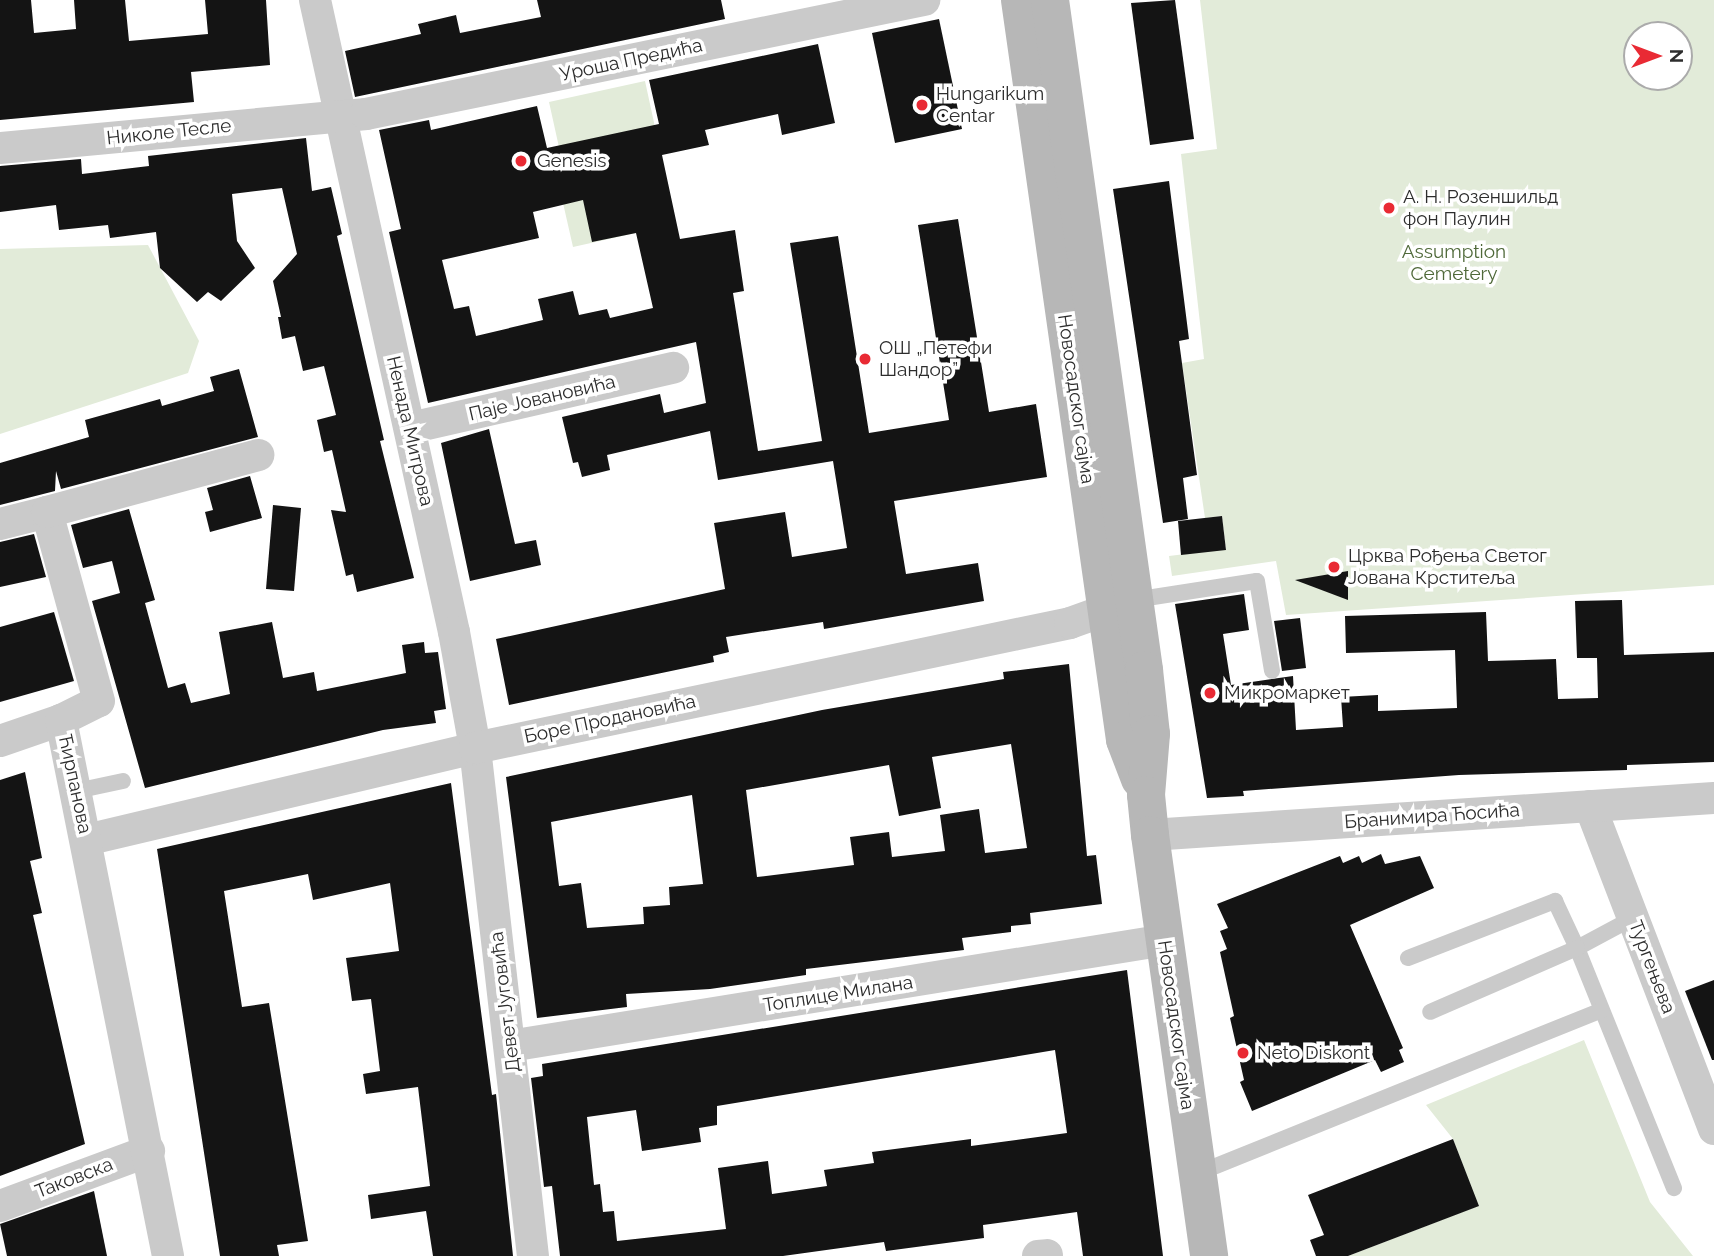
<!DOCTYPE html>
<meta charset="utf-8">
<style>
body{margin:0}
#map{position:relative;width:1714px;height:1256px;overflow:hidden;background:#fff;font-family:Raleway,sans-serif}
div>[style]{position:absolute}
.green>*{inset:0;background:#e2ebd9}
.building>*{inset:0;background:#141414}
.lane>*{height:16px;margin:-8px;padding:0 8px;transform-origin:8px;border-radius:8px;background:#cacaca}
.street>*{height:32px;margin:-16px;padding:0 16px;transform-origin:16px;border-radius:16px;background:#cacaca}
.secondary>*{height:38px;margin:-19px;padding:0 19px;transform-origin:19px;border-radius:19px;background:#b7b7b7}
.dots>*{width:19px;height:19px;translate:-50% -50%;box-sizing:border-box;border:4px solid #fff;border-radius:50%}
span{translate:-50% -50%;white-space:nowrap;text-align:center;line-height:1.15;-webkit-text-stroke:7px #fff;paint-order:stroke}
.street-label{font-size:19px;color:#2d2d2d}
.poi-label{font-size:19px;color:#2d2d2d}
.left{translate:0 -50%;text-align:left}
.park-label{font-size:19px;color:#4f6939}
.north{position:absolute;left:1623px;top:21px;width:70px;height:70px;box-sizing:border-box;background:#fff;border:2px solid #ababab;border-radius:50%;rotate:90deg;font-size:19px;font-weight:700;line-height:28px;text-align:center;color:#2d2d2d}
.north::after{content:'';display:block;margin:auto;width:24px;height:32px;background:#e92a34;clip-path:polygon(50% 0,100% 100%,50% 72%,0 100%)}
</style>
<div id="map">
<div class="green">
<i style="clip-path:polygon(evenodd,1200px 0,1714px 0,1714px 585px,1286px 615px,1276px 561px,1172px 576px,1169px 556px,1226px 549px,1222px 516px,1205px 518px,1182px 363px,1204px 359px,1181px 154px,1217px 149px,1200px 0,1637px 35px,1679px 35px,1679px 77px,1637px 77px,1637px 35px)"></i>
<i style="clip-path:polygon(645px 81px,676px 224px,573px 247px,558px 181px,566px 179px,549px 102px)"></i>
<i style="clip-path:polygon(148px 245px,199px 341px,188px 373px,0 434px,0 249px)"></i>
<i style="clip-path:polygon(1584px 1040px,1650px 1202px,1693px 1256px,1348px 1256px,1478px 1206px,1453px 1139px,1426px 1105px)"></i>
</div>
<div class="building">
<i style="clip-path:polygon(0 0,31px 0,34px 33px,76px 29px,74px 0,125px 0,129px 41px,208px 34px,205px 0,266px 0,270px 65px,191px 72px,194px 102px,0 120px)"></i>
<i style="clip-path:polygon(537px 0,721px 0,725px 19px,355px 97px,345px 51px,421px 34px,418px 24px,456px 15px,460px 33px,541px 17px)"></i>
<i style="clip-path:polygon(1175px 0,1194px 139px,1150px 145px,1131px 3px)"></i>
<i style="clip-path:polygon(939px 19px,962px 129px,895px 143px,872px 33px)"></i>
<i style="clip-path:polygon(evenodd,818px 44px,835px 123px,782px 135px,778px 114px,705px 130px,709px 145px,662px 155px,680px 239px,735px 230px,744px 291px,733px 293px,758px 451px,822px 441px,790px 243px,838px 236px,869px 433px,949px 420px,918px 225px,958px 219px,989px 412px,1036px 404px,1047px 477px,894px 501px,906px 574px,978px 563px,984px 601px,824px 629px,823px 622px,726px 637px,729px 652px,713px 656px,714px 662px,509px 705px,496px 639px,725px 589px,714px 523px,785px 512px,792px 557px,847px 548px,833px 461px,718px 480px,710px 431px,607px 455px,610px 470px,582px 477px,578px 462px,573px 463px,562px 417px,660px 394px,664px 413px,706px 403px,696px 342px,428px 403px,389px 232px,401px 229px,379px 130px,429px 120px,431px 130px,537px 106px,547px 148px,659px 124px,649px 80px,818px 44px,583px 200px,592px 242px,636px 233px,653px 308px,610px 318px,607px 309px,579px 315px,573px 291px,538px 299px,543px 320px,476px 336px,469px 306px,454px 309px,442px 260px,539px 238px,533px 212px,583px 200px)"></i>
<i style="clip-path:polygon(306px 138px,312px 191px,331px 187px,342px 234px,337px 236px,384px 440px,380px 441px,414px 578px,357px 592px,353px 574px,346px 576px,331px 510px,346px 512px,332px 450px,324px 452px,317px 420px,336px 415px,324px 366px,303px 371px,295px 336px,282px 339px,278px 317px,281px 317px,273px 281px,297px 254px,282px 188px,232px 194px,237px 241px,255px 268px,221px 301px,208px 292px,197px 302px,160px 268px,156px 232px,110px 238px,108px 225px,59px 230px,56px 205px,0 212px,0 166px,81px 159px,82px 174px,149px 166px,148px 156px)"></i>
<i style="clip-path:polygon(1169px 181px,1189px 339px,1179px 341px,1197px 475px,1183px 478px,1188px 519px,1163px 523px,1113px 189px)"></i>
<i style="clip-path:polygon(239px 369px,258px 437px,61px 489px,56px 471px,55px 491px,0 505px,0 463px,89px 437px,85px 420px,160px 399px,162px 406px,214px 391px,210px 377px)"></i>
<i style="clip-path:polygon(489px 429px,515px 544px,536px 540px,541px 565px,470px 581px,441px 443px)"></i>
<i style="clip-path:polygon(250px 476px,262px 518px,210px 532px,205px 512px,213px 510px,207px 488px)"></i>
<i style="clip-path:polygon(273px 505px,301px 508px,294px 591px,266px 589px)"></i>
<i style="clip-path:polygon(129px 509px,155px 600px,145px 603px,168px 688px,185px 683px,191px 703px,230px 694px,219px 632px,272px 622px,283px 678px,314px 672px,317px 691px,406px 673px,402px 645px,424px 642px,425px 653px,438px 652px,446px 709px,434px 711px,436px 723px,383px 730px,145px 788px,92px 601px,120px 593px,112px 561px,83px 568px,71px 525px)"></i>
<i style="clip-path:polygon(1222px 516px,1226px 550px,1181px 555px,1178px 521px)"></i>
<i style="clip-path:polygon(34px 534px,46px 577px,0 587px,0 542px)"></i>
<i style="clip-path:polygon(1348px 571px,1348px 600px,1295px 580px)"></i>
<i style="clip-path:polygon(1244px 594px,1249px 630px,1223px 634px,1231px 685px,1293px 676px,1296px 730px,1343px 727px,1341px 697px,1378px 695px,1378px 711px,1457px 708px,1455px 650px,1346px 653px,1345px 616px,1486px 612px,1488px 661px,1556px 659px,1558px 699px,1598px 698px,1597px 658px,1577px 658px,1575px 601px,1622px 600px,1624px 655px,1714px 652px,1714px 762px,1627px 765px,1627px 770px,1459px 775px,1243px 791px,1244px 796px,1207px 798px,1175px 604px)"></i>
<i style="clip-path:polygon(54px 612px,74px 681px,0 702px,0 627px)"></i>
<i style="clip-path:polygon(1300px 618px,1306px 668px,1282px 671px,1274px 621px)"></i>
<i style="clip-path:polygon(evenodd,1069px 664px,1087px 856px,1096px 855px,1102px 904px,1030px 913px,1031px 924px,1011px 926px,1011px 932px,962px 938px,964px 950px,806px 969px,806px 975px,710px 989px,626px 994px,627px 1007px,537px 1018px,506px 777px,822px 710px,1004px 679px,1003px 672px,1069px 664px,1011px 744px,1027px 848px,985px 853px,979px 809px,940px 815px,945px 851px,892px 857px,889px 832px,850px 837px,854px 865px,757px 877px,746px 790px,889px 765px,899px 816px,941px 808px,932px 757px,1011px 744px,1069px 664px,692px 795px,703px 884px,669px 887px,670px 905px,643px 907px,644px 924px,587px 928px,581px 883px,559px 886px,551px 822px,692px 795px)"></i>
<i style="clip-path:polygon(25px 772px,42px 858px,30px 861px,42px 913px,33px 915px,85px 1144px,0 1176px,0 780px)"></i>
<i style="clip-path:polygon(451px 783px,492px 1095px,496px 1094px,513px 1256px,433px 1256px,426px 1211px,371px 1219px,368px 1195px,430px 1186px,418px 1087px,366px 1094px,363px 1074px,380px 1071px,371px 999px,352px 1001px,346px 958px,399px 951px,390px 883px,313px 900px,308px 874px,224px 891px,242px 1007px,269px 1003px,308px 1241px,277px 1245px,279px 1256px,220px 1256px,157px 849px)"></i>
<i style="clip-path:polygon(1381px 854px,1385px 864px,1420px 856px,1434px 888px,1350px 925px,1403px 1048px,1399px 1050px,1404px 1062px,1381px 1072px,1375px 1060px,1252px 1111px,1240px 1082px,1244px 1080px,1230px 1018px,1234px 1016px,1220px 952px,1227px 949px,1220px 931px,1228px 928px,1217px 904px,1340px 856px,1343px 863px,1359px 856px,1362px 863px)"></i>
<i style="clip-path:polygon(evenodd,1127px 970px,1163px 1256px,1083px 1256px,1077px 1212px,983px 1225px,984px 1238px,886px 1251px,884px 1242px,783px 1256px,560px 1256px,552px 1186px,544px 1187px,531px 1078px,543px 1076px,542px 1064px,1127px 970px,1055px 1050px,1067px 1133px,971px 1146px,971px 1139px,872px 1152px,874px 1163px,824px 1170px,827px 1186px,772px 1194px,768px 1161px,718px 1168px,726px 1229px,617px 1241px,614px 1211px,603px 1212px,600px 1184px,594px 1185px,587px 1117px,636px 1110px,642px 1151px,701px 1142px,699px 1128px,717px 1125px,717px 1106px,1055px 1050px)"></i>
<i style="clip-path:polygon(1714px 980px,1714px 1060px,1712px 1060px,1685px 991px)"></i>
<i style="clip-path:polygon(1453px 1139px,1479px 1206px,1348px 1256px,1316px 1256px,1310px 1240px,1324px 1235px,1308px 1195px)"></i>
<i style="clip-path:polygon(94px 1191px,107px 1256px,7px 1256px,0 1224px)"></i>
</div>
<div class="lane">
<i style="left:1134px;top:600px;width:124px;rotate:-8.8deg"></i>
<i style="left:1257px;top:581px;width:91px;rotate:80.5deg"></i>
<i style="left:76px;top:791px;width:48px;rotate:-12deg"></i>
<i style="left:1633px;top:918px;width:64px;rotate:151.8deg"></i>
<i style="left:1577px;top:948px;width:259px;rotate:68deg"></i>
<i style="left:1408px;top:958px;width:158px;rotate:-21.2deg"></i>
<i style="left:1555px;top:901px;width:52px;rotate:64.9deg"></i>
<i style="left:1577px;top:948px;width:160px;rotate:156.5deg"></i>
<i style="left:1196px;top:1174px;width:437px;rotate:-22deg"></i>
</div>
<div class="street">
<i style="left:315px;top:0;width:647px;rotate:77.6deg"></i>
<i style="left:454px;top:632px;width:118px;rotate:79.7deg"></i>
<i style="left:475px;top:748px;width:511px;rotate:83.49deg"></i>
<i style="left:0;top:148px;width:368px;rotate:-5.3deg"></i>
<i style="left:366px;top:114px;width:570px;rotate:-11.55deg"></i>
<i style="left:410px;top:428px;width:270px;rotate:-12.9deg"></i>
<i style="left:0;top:524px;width:49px;rotate:-14.3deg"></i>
<i style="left:0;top:741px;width:65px;rotate:-19deg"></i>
<i style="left:1590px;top:806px;width:346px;rotate:69deg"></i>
<i style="left:1150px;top:835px;width:565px;rotate:-3.75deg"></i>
<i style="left:86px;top:840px;width:400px;rotate:-13.3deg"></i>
<i style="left:475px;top:748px;width:608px;rotate:-11.86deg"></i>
<i style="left:1070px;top:623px;width:59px;rotate:-19.7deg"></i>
<i style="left:510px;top:1046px;width:664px;rotate:-9.19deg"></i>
<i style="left:0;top:1206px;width:159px;rotate:-20.3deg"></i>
<i style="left:168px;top:1256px;width:547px;rotate:-101.29deg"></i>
<i style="left:61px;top:720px;width:42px;rotate:-26.6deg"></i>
<i style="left:99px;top:701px;width:196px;rotate:-105.4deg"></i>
<i style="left:47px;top:512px;width:219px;rotate:-15.1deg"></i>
<i style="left:1038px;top:1256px;width:9px;rotate:-6deg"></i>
</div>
<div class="secondary">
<i style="left:1020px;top:0;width:747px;rotate:81.92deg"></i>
<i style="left:1125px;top:740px;width:42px;rotate:69deg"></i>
<i style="left:1050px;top:0;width:677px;rotate:82.01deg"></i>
<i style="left:1144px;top:670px;width:64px;rotate:83.8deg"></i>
<i style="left:1151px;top:734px;width:61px;rotate:94.7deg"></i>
<i style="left:1146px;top:795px;width:40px;rotate:84.3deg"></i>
<i style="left:1150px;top:835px;width:425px;rotate:82deg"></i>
</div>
<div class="dots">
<i style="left:922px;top:105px;background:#e92a34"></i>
<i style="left:521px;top:161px;background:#e92a34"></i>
<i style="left:1389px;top:208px;background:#e92a34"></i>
<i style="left:865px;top:359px;background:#e92a34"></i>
<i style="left:1334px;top:567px;background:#e92a34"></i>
<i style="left:1210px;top:693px;background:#e92a34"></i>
<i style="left:1243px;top:1053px;background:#e92a34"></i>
</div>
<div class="street-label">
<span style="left:631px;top:60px;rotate:-12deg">Уроша Предића</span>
<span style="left:169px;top:132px;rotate:-6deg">Николе Тесле</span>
<span style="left:542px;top:398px;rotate:-13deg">Паје Јовановића</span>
<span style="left:1076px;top:399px;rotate:82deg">Новосадског сајма</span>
<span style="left:410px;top:431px;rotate:77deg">Ненада Митрова</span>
<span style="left:610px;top:719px;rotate:-12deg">Боре Продановића</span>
<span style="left:75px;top:784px;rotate:78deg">Ћирпанова</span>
<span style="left:1432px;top:816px;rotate:-4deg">Бранимира Ћосића</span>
<span style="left:1652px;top:967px;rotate:69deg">Тургењева</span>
<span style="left:838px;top:994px;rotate:-9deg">Топлице Милана</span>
<span style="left:505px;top:1002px;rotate:-97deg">Девет Југовића</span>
<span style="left:1176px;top:1025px;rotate:82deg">Новосадског сајма</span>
<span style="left:74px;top:1178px;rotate:-21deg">Таковска</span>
</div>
<div class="poi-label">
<span class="left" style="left:936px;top:105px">Hungarikum<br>Centar</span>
<span class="left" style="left:537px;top:161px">Genesis</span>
<span class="left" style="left:1403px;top:208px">А. Н. Розеншильд<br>фон Паулин</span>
<span class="left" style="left:879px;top:359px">ОШ „Петефи<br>Шандор”</span>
<span class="left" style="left:1348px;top:567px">Црква Рођења Светог<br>Јована Крститеља</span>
<span class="left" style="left:1224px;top:693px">Микромаркет</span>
<span class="left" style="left:1257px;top:1053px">Neto Diskont</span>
</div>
<div class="park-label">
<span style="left:1454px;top:263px">Assumption<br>Cemetery</span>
</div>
<div class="north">N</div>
</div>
